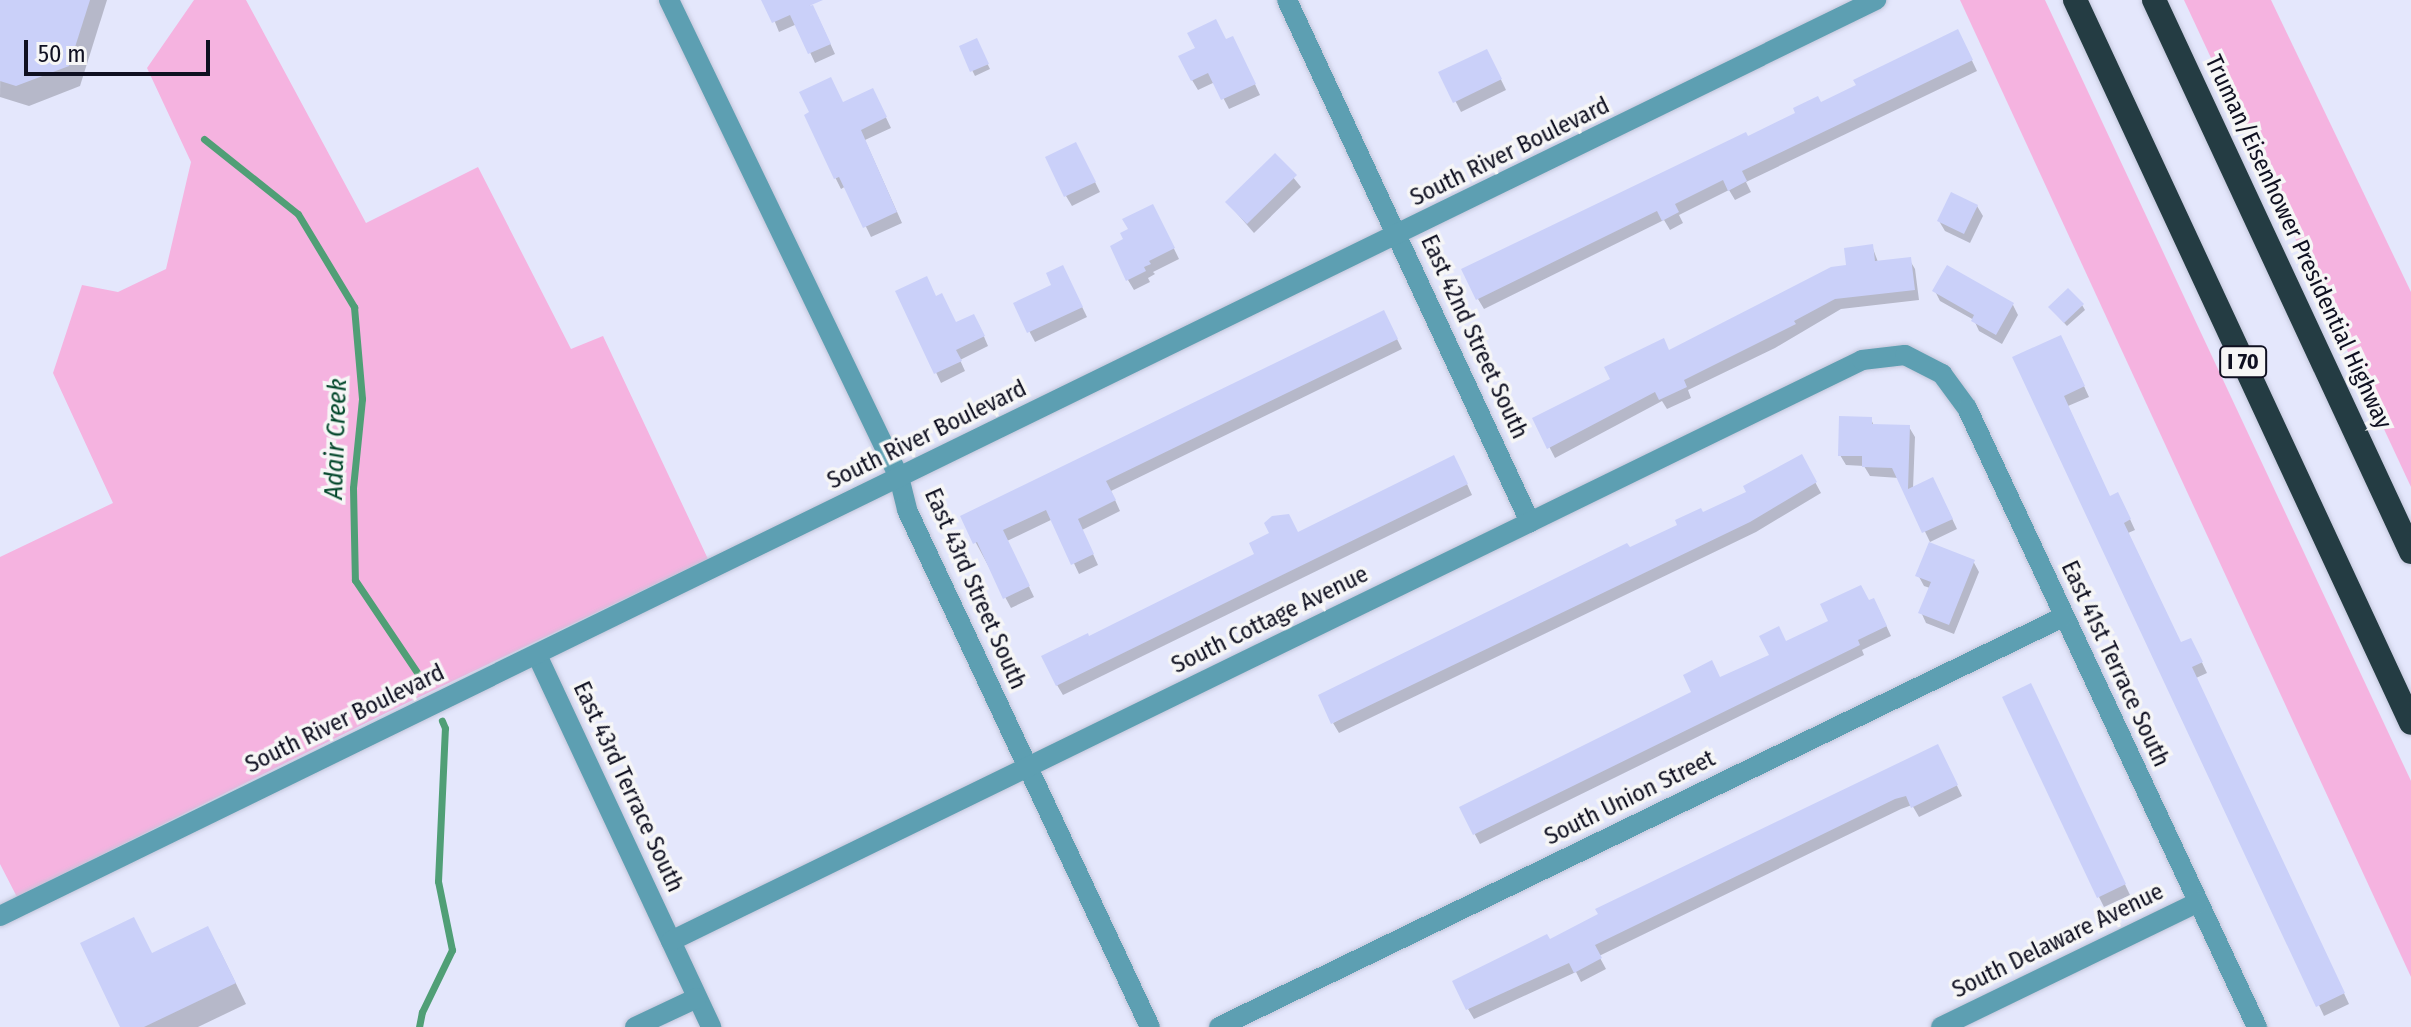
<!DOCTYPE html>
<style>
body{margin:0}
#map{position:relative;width:2411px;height:1027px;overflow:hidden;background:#e4e7fc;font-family:"Fira Sans Condensed",sans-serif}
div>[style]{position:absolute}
.green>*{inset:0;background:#f5b3e0}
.shadow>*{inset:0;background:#0003}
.stream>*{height:7px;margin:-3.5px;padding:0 3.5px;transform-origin:3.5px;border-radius:3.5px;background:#509f76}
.building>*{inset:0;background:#cad0f9}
.roads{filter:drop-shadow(0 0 2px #c2c5d9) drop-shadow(0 0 2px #c2c5d9)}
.minor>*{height:20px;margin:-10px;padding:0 10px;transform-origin:10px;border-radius:10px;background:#5d9fb2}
.highway>*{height:24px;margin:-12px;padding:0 12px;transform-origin:12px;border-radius:12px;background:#243c43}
span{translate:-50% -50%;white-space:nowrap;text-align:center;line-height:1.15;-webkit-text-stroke:7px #f6f6f6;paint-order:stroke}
.shield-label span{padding:2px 6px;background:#f6f6f6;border:2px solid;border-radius:6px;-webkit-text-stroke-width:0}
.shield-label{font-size:22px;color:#0f1021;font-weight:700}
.street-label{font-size:24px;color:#0f1021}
.water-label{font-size:26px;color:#03472b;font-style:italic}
.scale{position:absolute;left:24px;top:40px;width:186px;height:36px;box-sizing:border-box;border:4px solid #0f1021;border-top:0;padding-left:10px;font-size:24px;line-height:28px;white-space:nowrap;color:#0f1021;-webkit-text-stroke:6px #f6f6f6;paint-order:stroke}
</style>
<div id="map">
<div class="green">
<i style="clip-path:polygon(194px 0,246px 0,366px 223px,478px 167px,571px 349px,603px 336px,708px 559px,388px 712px,17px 897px,0 864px,0 557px,113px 503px,53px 373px,82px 285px,118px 292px,166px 269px,191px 162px,147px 68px)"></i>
<i style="clip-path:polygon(1960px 0,2045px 0,2411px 781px,2411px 977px)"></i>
<i style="clip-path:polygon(2184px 0,2271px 0,2411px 292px,2411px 487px)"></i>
</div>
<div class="shadow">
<i style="clip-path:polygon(1px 0,107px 0,80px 86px,29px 106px,0 97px)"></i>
<i style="clip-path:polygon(766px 0,806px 0,818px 17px,835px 54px,815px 63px,797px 24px,779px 32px)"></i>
<i style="clip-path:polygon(976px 41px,990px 69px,975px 76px,961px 48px)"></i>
<i style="clip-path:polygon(1226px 41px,1238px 48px,1260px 95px,1229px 109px,1215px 82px,1198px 90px,1192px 80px)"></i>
<i style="clip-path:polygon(1963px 42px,1977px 71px,1746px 182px,1751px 192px,1735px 200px,1729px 190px,1679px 215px,1683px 223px,1670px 230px,1664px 220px,1484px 309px,1478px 299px,1464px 270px)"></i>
<i style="clip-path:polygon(1492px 61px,1506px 90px,1461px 112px,1441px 73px)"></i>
<i style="clip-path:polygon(878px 101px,891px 128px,865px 140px,902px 223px,871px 237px,846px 186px,841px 189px,836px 179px,806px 116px,843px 104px)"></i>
<i style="clip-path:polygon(1081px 154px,1100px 192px,1072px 206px,1066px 196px)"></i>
<i style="clip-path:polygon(1275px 155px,1301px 187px,1254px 233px,1227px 202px)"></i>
<i style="clip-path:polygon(1977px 206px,1983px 216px,1970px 243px,1945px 231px,1939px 221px)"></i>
<i style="clip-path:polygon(1158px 216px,1179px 259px,1153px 272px,1155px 274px,1148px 278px,1150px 282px,1134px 290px,1128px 280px,1125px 240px,1130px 230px)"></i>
<i style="clip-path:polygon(1872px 246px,1878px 262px,1909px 259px,1915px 269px,1919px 300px,1841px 309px,1775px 348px,1688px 390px,1691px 398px,1667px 409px,1662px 401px,1555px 458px,1535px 419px,1848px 267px)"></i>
<i style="clip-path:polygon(1068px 278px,1087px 317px,1035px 342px,1015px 304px)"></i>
<i style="clip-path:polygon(1935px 291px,2013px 305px,2018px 315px,2002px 344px,1979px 331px,1974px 320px,1940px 301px)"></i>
<i style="clip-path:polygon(898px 292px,936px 298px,956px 324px,979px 325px,988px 346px,960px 360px,965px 371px,941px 383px)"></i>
<i style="clip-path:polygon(2082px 305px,2085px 310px,2067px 326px,2054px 312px)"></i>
<i style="clip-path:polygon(1389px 323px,1402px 349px,1111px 491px,1120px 511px,1082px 530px,1098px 565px,1079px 574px,1053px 519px,1007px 541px,1034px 597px,1011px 608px,962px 517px)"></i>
<i style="clip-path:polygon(2066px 347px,2089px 397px,2068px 406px,2110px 498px,2123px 504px,2135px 530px,2128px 533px,2181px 644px,2196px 650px,2207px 673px,2196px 678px,2349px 1004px,2324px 1016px,2014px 358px)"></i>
<i style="clip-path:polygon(1871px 419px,1874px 426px,1909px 427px,1915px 437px,1913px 489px,1938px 489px,1957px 529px,1930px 542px,1899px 478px,1870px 476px,1864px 466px,1846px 465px,1840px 455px)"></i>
<i style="clip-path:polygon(1801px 456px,1821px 493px,1756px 532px,1339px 733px,1333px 723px,1629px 550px,1749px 493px)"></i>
<i style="clip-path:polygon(1459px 467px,1472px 495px,1063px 695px,1057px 685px,1088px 638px,1298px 534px)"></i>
<i style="clip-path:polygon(1973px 561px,1979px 572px,1954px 634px,1926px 623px,1921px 612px,1930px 588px,1924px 586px,1918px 575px)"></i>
<i style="clip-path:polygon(1869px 602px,1879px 610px,1891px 636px,1862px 650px,1864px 655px,1480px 844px,1461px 808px,1772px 656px,1786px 644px)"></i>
<i style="clip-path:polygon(2036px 696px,2130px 895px,2104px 907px,2099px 897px)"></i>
<i style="clip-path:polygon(1943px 757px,1962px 796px,1919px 817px,1912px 805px,1901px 809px,1599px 956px,1606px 969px,1581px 982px,1576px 972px,1474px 1019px,1468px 1009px,1550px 941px)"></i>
<i style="clip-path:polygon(219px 949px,246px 1004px,198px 1027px,123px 1027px,152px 955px)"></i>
</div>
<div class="stream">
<i style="left:204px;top:139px;width:120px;rotate:38.6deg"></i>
<i style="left:298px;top:214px;width:109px;rotate:58.9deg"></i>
<i style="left:354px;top:307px;width:92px;rotate:85deg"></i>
<i style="left:362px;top:399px;width:89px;rotate:95.8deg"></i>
<i style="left:353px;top:488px;width:92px;rotate:88.8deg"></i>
<i style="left:355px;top:580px;width:125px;rotate:56.1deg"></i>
<i style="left:419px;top:1027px;width:15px;rotate:-79deg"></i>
<i style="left:422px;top:1012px;width:69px;rotate:-64.2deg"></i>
<i style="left:452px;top:950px;width:70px;rotate:-101.5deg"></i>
<i style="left:438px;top:881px;width:153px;rotate:-87.4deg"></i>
<i style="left:445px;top:728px;width:8px;rotate:-113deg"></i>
</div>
<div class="building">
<i style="clip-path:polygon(0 0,90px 0,69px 66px,16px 86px,0 81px)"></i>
<i style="clip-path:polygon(761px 0,823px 0,809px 6px,813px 5px,831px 44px,808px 54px,790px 15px,772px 23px)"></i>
<i style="clip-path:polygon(1216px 19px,1226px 39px,1233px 36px,1256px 84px,1221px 100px,1208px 73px,1191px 81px,1178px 56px,1195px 48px,1187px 33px)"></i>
<i style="clip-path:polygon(1958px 29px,1973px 60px,1742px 171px,1747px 181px,1728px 191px,1723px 180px,1675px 204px,1679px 212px,1662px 221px,1657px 211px,1476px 300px,1461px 269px,1746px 132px,1748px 136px,1795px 113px,1793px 108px,1818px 96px,1821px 102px,1856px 85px,1853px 80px)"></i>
<i style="clip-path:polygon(977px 38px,989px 64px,970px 72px,959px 46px)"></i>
<i style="clip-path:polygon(1487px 49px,1502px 79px,1453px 103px,1438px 72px)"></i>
<i style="clip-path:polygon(831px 77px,843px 102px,873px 88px,887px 117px,861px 130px,897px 212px,863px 228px,839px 177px,834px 179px,804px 115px,809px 112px,799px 92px)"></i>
<i style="clip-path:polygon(1076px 142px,1096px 182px,1064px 197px,1045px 157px)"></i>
<i style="clip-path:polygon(1275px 153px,1297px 175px,1247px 224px,1225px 202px)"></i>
<i style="clip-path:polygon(1951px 192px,1978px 205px,1964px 234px,1937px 221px)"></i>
<i style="clip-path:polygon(1153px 204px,1175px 248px,1149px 261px,1151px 264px,1144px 267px,1146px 271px,1126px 281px,1110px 246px,1123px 239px,1120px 233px,1128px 229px,1122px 219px)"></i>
<i style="clip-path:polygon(1873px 244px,1875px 261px,1911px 257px,1915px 290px,1835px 299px,1794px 321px,1796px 324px,1684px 380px,1687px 387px,1659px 400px,1655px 392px,1547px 449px,1532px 418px,1610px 379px,1604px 367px,1664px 338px,1669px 350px,1831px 267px,1846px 265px,1844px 248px)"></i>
<i style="clip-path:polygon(1063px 265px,1083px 307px,1027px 333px,1013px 303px,1051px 285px,1046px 273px)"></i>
<i style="clip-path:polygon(1947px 265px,2014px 303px,1996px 335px,1971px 321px,1974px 315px,1932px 291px)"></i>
<i style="clip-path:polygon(927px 276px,936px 296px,942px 293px,956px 322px,974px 314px,985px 336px,956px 350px,962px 361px,934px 374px,895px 291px)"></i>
<i style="clip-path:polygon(2068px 288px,2084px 304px,2064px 323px,2048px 307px)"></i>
<i style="clip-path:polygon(1384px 310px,1398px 339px,1106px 481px,1116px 500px,1078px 519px,1094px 554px,1071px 565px,1046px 510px,1003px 530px,1030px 586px,1003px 599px,977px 542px,973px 544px,960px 516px)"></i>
<i style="clip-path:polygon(2061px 335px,2085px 386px,2064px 396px,2110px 496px,2118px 492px,2131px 519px,2124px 523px,2181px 642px,2191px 638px,2203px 662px,2192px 667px,2345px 993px,2316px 1007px,2012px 357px)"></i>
<i style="clip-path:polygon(1839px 416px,1872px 417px,1872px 424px,1910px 425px,1908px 489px,1933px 477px,1953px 519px,1922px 533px,1892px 468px,1862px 467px,1862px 456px,1838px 456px)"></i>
<i style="clip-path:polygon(1802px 454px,1817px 482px,1750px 522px,1331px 724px,1318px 695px,1627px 543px,1630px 547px,1677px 525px,1675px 520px,1701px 508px,1703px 512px,1746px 492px,1743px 486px)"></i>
<i style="clip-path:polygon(1454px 455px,1468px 484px,1056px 686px,1041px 656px,1088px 633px,1089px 636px,1254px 554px,1249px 543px,1269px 533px,1264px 523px,1272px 516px,1289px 514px,1298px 532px)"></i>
<i style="clip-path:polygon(1929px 542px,1975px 560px,1949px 625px,1918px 613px,1931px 582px,1915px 576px)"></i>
<i style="clip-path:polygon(1861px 585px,1869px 600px,1874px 598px,1887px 626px,1858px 640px,1860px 645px,1473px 835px,1459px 807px,1691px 692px,1683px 675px,1712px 660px,1720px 677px,1769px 655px,1759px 636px,1779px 626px,1786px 641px,1828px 621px,1820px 604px)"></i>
<i style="clip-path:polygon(2031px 683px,2126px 884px,2097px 898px,2002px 697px)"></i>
<i style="clip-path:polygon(1938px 744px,1958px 785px,1911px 808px,1906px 796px,1895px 799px,1595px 945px,1602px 958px,1574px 973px,1569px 963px,1466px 1010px,1452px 981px,1547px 934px,1550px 939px,1598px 914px,1595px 909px)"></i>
<i style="clip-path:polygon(134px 917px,152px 953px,208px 926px,236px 983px,144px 1027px,120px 1027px,80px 943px)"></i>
</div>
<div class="roads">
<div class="minor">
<i style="left:669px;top:0;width:530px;rotate:64.26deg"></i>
<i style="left:899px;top:477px;width:34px;rotate:76deg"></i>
<i style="left:907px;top:510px;width:571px;rotate:64.83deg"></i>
<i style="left:1287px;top:0;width:576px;rotate:65.04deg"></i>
<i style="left:537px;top:655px;width:411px;rotate:64.9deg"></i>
<i style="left:0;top:916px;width:2088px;rotate:-26.03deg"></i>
<i style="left:671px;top:941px;width:1325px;rotate:-26deg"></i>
<i style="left:1862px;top:360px;width:43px;rotate:-6.6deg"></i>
<i style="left:1905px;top:355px;width:42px;rotate:27.2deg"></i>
<i style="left:1942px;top:374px;width:42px;rotate:53.7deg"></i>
<i style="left:1967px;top:408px;width:684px;rotate:64.9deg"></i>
<i style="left:635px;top:1027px;width:68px;rotate:-25.1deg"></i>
<i style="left:1219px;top:1027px;width:938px;rotate:-25.91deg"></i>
<i style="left:1941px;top:1027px;width:286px;rotate:-25.9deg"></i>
</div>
<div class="highway">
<i style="left:2075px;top:0;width:797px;rotate:65.07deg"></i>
<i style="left:2154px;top:0;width:609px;rotate:65.03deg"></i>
</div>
</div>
<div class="shield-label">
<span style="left:2243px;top:362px">I 70</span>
</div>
<div class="street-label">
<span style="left:1510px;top:152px;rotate:-26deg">South River Boulevard</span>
<span style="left:2298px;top:242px;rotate:65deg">Truman/Eisenhower Presidential Highway</span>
<span style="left:1474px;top:337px;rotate:65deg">East 42nd Street South</span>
<span style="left:927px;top:435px;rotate:-26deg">South River Boulevard</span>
<span style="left:975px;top:589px;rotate:66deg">East 43rd Street South</span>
<span style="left:1270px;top:620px;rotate:-26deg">South Cottage Avenue</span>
<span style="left:2115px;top:664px;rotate:65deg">East 41st Terrace South</span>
<span style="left:345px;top:719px;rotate:-26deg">South River Boulevard</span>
<span style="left:628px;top:787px;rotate:65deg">East 43rd Terrace South</span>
<span style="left:1630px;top:798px;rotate:-26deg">South Union Street</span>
<span style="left:2058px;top:941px;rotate:-26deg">South Delaware Avenue</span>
</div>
<div class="water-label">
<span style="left:336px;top:439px;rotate:-88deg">Adair Creek</span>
</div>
<div class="scale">50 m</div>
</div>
